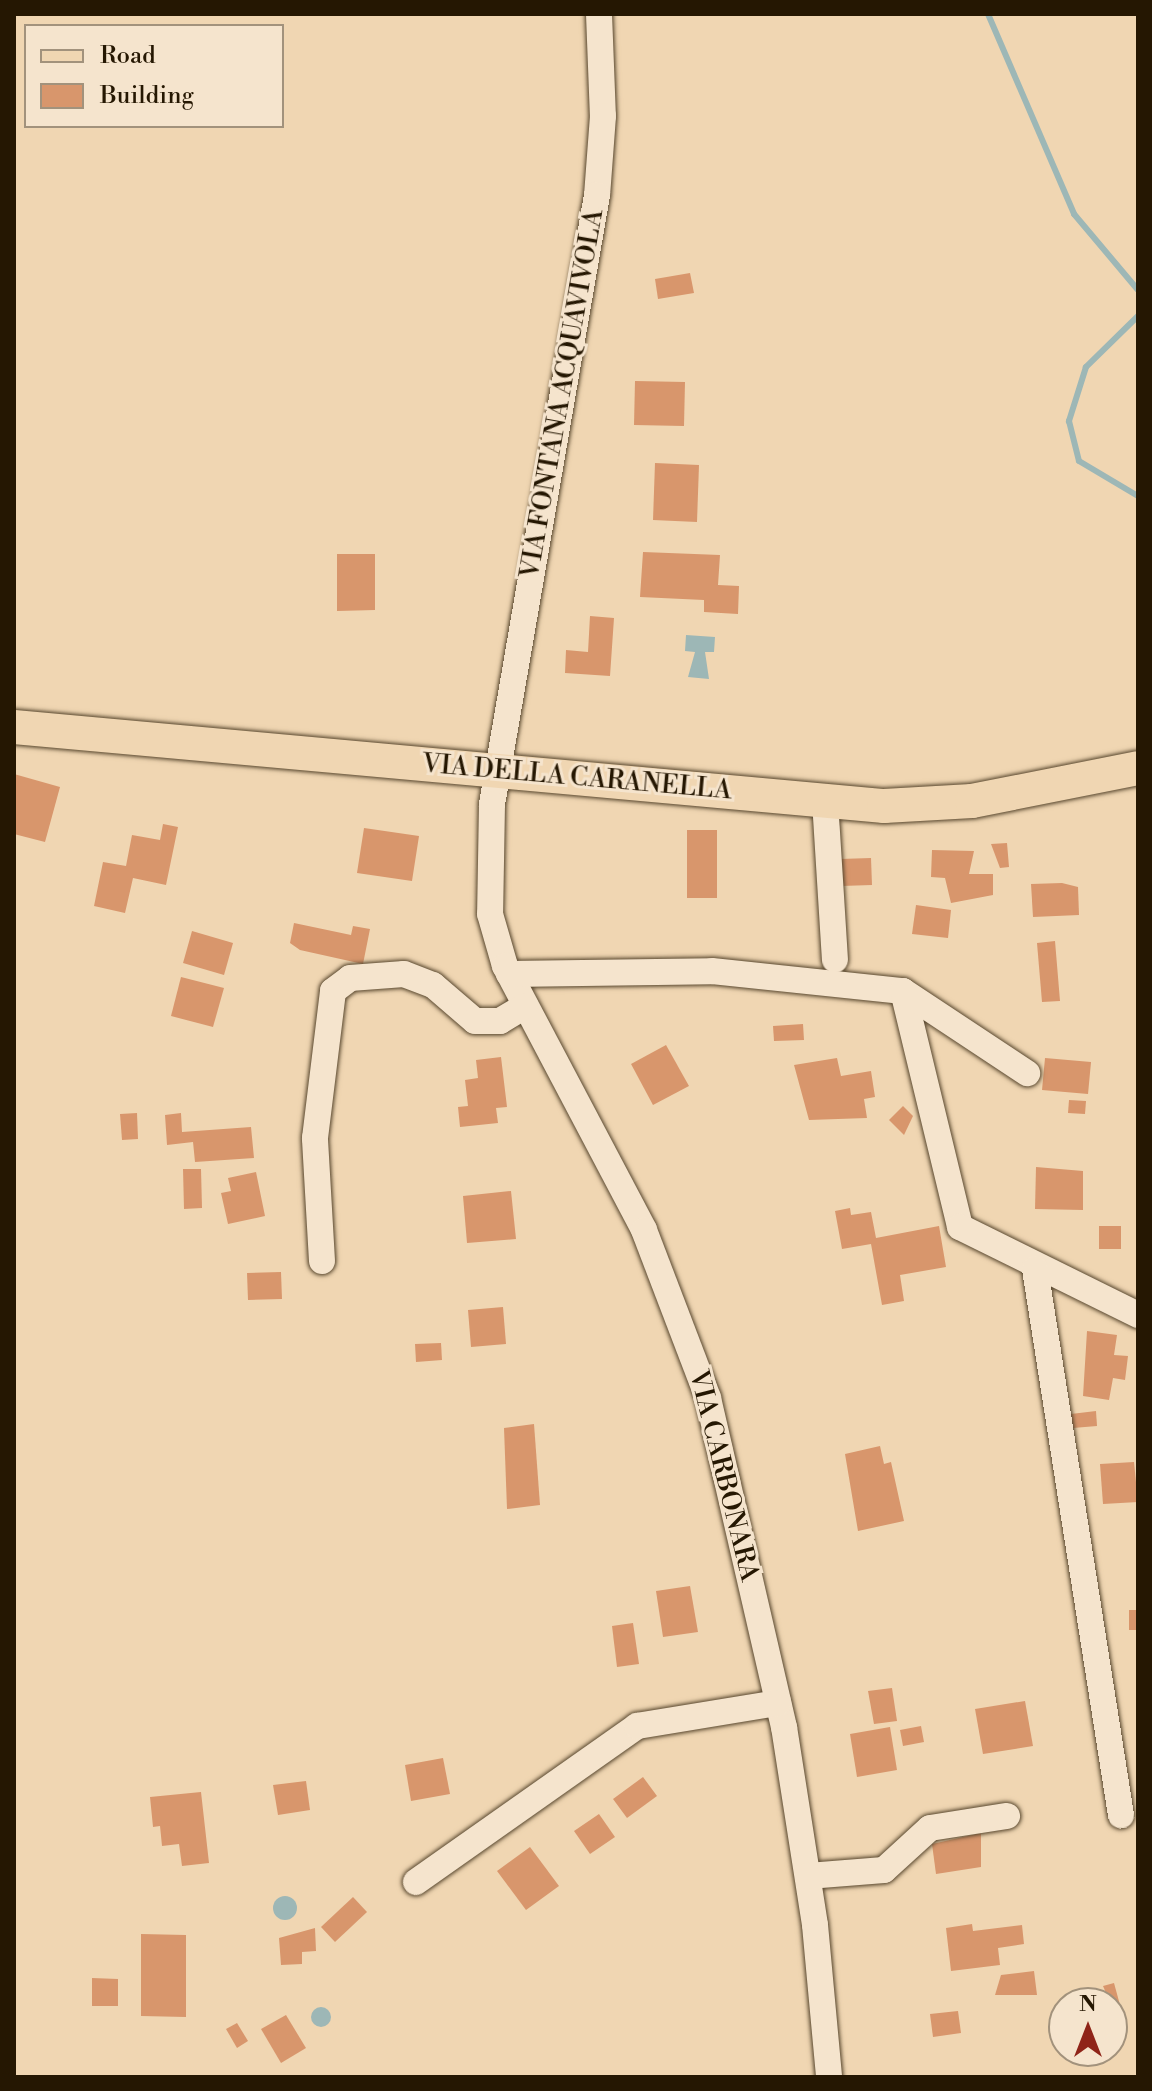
<!DOCTYPE html>
<style>
body{margin:0}
#map{position:relative;width:1152px;height:2091px;overflow:hidden;background:#f0d6b2;font-family:"Libre Bodoni",serif}
div>[style]{position:absolute}
.water>*{inset:0;background:#9db7b6}
.round{border-radius:50%}
.stream>*{height:6px;margin:-3px;padding:0 3px;transform-origin:3px;border-radius:3px;background:#9db7b6}
.building>*{inset:0;background:#d8966c}
.roads{filter:drop-shadow(0 0 2px #58472e) drop-shadow(0 0 2px #58472e)}
.minor>*{height:26px;margin:-13px;padding:0 13px;transform-origin:13px;border-radius:13px;background:#f5e4cd}
.major>*{height:34px;margin:-17px;padding:0 17px;transform-origin:17px;border-radius:17px;background:#f0d6b2}
span{translate:-50% -50%;white-space:nowrap;text-align:center;line-height:1.15;-webkit-text-stroke:6px #f5e4cd;paint-order:stroke}
.street-label{font-size:26px;color:#251702}
.frame{position:absolute;inset:0;border:16px solid #251702;pointer-events:none}
.legend{position:absolute;left:24px;top:24px;width:260px;height:104px;box-sizing:border-box;background:#f5e4cd;border:2px solid #a2927c;margin:0;padding:10px 14px;list-style:none;font-size:24px;color:#251702}
.legend li{display:flex;align-items:center;gap:16px;height:40px}
.legend b{width:40px;border:2px solid #a2927c}
.north{position:absolute;left:1048px;top:1987px;width:80px;height:80px;box-sizing:border-box;background:#f5e4cd;border:2px solid #a2927c;border-radius:50%;rotate:0deg;font-size:22px;font-weight:700;line-height:32px;text-align:center;color:#251702}
.north::after{content:'';display:block;margin:auto;width:28px;height:36px;background:#8f2418;clip-path:polygon(50% 0,100% 100%,50% 72%,0 100%)}
</style>
<div id="map">
<div class="water">
<i style="clip-path:polygon(686px 635px,715px 637px,714px 652px,705px 652px,709px 679px,688px 677px,695px 652px,685px 651px)"></i>
<i class="round" style="left:273px;top:1896px;width:24px;height:24px"></i>
<i class="round" style="left:311px;top:2007px;width:20px;height:20px"></i>
</div>
<div class="stream">
<i style="left:988px;top:14px;width:218px;rotate:66.7deg"></i>
<i style="left:1074px;top:214px;width:99px;rotate:49.9deg"></i>
<i style="left:1138px;top:316px;width:73px;rotate:135.6deg"></i>
<i style="left:1086px;top:367px;width:57px;rotate:107.5deg"></i>
<i style="left:1069px;top:421px;width:41px;rotate:76deg"></i>
<i style="left:1079px;top:461px;width:69px;rotate:30.7deg"></i>
</div>
<div class="building">
<i style="clip-path:polygon(690px 273px,694px 293px,658px 299px,655px 279px)"></i>
<i style="clip-path:polygon(635px 381px,685px 382px,684px 426px,634px 425px)"></i>
<i style="clip-path:polygon(655px 463px,699px 465px,697px 522px,653px 520px)"></i>
<i style="clip-path:polygon(643px 552px,720px 555px,718px 585px,739px 586px,738px 614px,704px 612px,704px 600px,640px 597px)"></i>
<i style="clip-path:polygon(337px 554px,375px 554px,375px 610px,337px 611px)"></i>
<i style="clip-path:polygon(590px 616px,614px 618px,610px 676px,565px 673px,566px 650px,588px 652px)"></i>
<i style="clip-path:polygon(14px 774px,60px 787px,45px 842px,14px 834px)"></i>
<i style="clip-path:polygon(163px 824px,178px 827px,166px 885px,133px 878px,125px 913px,94px 906px,103px 862px,126px 866px,132px 835px,160px 840px)"></i>
<i style="clip-path:polygon(364px 828px,419px 836px,412px 881px,357px 873px)"></i>
<i style="clip-path:polygon(687px 830px,717px 830px,717px 898px,687px 898px)"></i>
<i style="clip-path:polygon(1007px 843px,1009px 867px,1000px 868px,991px 844px)"></i>
<i style="clip-path:polygon(932px 850px,974px 851px,969px 874px,993px 874px,993px 895px,951px 903px,945px 878px,931px 877px)"></i>
<i style="clip-path:polygon(871px 858px,872px 885px,841px 886px,840px 859px)"></i>
<i style="clip-path:polygon(1062px 883px,1078px 887px,1079px 915px,1033px 917px,1031px 884px)"></i>
<i style="clip-path:polygon(916px 905px,951px 910px,948px 938px,912px 934px)"></i>
<i style="clip-path:polygon(294px 923px,351px 935px,353px 926px,370px 929px,363px 964px,300px 950px,290px 943px)"></i>
<i style="clip-path:polygon(192px 931px,233px 943px,224px 975px,183px 963px)"></i>
<i style="clip-path:polygon(1055px 941px,1060px 1001px,1042px 1002px,1037px 943px)"></i>
<i style="clip-path:polygon(181px 977px,224px 988px,213px 1027px,171px 1016px)"></i>
<i style="clip-path:polygon(803px 1024px,804px 1040px,774px 1041px,773px 1026px)"></i>
<i style="clip-path:polygon(666px 1045px,689px 1086px,653px 1105px,631px 1064px)"></i>
<i style="clip-path:polygon(501px 1057px,507px 1107px,496px 1108px,498px 1123px,460px 1127px,458px 1107px,468px 1106px,465px 1080px,478px 1078px,476px 1060px)"></i>
<i style="clip-path:polygon(837px 1058px,841px 1076px,871px 1071px,875px 1097px,864px 1099px,867px 1118px,809px 1120px,794px 1065px)"></i>
<i style="clip-path:polygon(1045px 1058px,1091px 1062px,1088px 1094px,1042px 1090px)"></i>
<i style="clip-path:polygon(1069px 1100px,1086px 1101px,1085px 1114px,1068px 1113px)"></i>
<i style="clip-path:polygon(903px 1106px,913px 1116px,904px 1135px,889px 1120px)"></i>
<i style="clip-path:polygon(137px 1113px,138px 1139px,122px 1140px,120px 1114px)"></i>
<i style="clip-path:polygon(181px 1113px,182px 1132px,251px 1127px,254px 1158px,195px 1162px,193px 1142px,167px 1145px,165px 1115px)"></i>
<i style="clip-path:polygon(1036px 1167px,1083px 1171px,1083px 1210px,1035px 1209px)"></i>
<i style="clip-path:polygon(183px 1169px,201px 1169px,202px 1208px,184px 1209px)"></i>
<i style="clip-path:polygon(256px 1172px,265px 1216px,228px 1224px,221px 1193px,231px 1191px,228px 1178px)"></i>
<i style="clip-path:polygon(511px 1191px,516px 1239px,467px 1243px,463px 1196px)"></i>
<i style="clip-path:polygon(850px 1208px,851px 1215px,871px 1212px,876px 1238px,939px 1226px,946px 1267px,900px 1275px,904px 1301px,882px 1305px,871px 1244px,842px 1249px,835px 1211px)"></i>
<i style="clip-path:polygon(1099px 1226px,1121px 1226px,1121px 1249px,1099px 1249px)"></i>
<i style="clip-path:polygon(281px 1272px,282px 1299px,248px 1300px,247px 1273px)"></i>
<i style="clip-path:polygon(503px 1307px,506px 1344px,471px 1347px,468px 1310px)"></i>
<i style="clip-path:polygon(1087px 1331px,1117px 1335px,1114px 1355px,1128px 1356px,1125px 1380px,1113px 1378px,1109px 1400px,1083px 1396px)"></i>
<i style="clip-path:polygon(441px 1343px,442px 1360px,416px 1362px,415px 1344px)"></i>
<i style="clip-path:polygon(1096px 1411px,1097px 1426px,1073px 1428px,1071px 1414px)"></i>
<i style="clip-path:polygon(534px 1424px,540px 1505px,507px 1509px,504px 1428px)"></i>
<i style="clip-path:polygon(880px 1446px,884px 1464px,891px 1462px,904px 1521px,858px 1531px,845px 1454px)"></i>
<i style="clip-path:polygon(1134px 1462px,1138px 1502px,1103px 1504px,1100px 1464px)"></i>
<i style="clip-path:polygon(690px 1586px,698px 1632px,663px 1637px,656px 1591px)"></i>
<i style="clip-path:polygon(1129px 1610px,1138px 1610px,1138px 1630px,1129px 1630px)"></i>
<i style="clip-path:polygon(633px 1623px,639px 1664px,617px 1667px,612px 1626px)"></i>
<i style="clip-path:polygon(892px 1688px,897px 1721px,874px 1724px,868px 1691px)"></i>
<i style="clip-path:polygon(1025px 1701px,1033px 1746px,983px 1754px,975px 1709px)"></i>
<i style="clip-path:polygon(921px 1726px,924px 1742px,903px 1746px,900px 1730px)"></i>
<i style="clip-path:polygon(890px 1727px,897px 1770px,857px 1777px,850px 1734px)"></i>
<i style="clip-path:polygon(443px 1758px,450px 1794px,411px 1801px,405px 1765px)"></i>
<i style="clip-path:polygon(643px 1777px,657px 1796px,627px 1818px,613px 1799px)"></i>
<i style="clip-path:polygon(306px 1781px,310px 1810px,278px 1815px,273px 1785px)"></i>
<i style="clip-path:polygon(201px 1792px,209px 1863px,182px 1866px,179px 1844px,162px 1846px,160px 1826px,153px 1827px,150px 1797px)"></i>
<i style="clip-path:polygon(599px 1814px,615px 1837px,590px 1854px,574px 1831px)"></i>
<i style="clip-path:polygon(981px 1833px,981px 1867px,936px 1874px,932px 1844px)"></i>
<i style="clip-path:polygon(530px 1847px,559px 1886px,526px 1910px,497px 1871px)"></i>
<i style="clip-path:polygon(353px 1897px,367px 1912px,335px 1942px,321px 1927px)"></i>
<i style="clip-path:polygon(972px 1924px,973px 1931px,1022px 1925px,1024px 1944px,998px 1948px,1000px 1965px,951px 1971px,946px 1928px)"></i>
<i style="clip-path:polygon(315px 1928px,316px 1951px,302px 1952px,302px 1964px,281px 1965px,279px 1938px)"></i>
<i style="clip-path:polygon(141px 1934px,186px 1935px,186px 2017px,141px 2016px)"></i>
<i style="clip-path:polygon(1034px 1971px,1037px 1995px,995px 1995px,1001px 1975px)"></i>
<i style="clip-path:polygon(92px 1978px,118px 1979px,118px 2006px,92px 2006px)"></i>
<i style="clip-path:polygon(1114px 1983px,1120px 2005px,1112px 2007px,1103px 1986px)"></i>
<i style="clip-path:polygon(958px 2011px,961px 2033px,933px 2037px,930px 2014px)"></i>
<i style="clip-path:polygon(286px 2015px,306px 2048px,281px 2063px,261px 2029px)"></i>
<i style="clip-path:polygon(237px 2023px,248px 2041px,237px 2048px,226px 2029px)"></i>
</div>
<div class="roads">
<div class="minor">
<i style="left:599px;top:14px;width:102px;rotate:87.8deg"></i>
<i style="left:603px;top:116px;width:79px;rotate:94.3deg"></i>
<i style="left:597px;top:195px;width:618px;rotate:99.78deg"></i>
<i style="left:492px;top:804px;width:110px;rotate:91deg"></i>
<i style="left:490px;top:914px;width:54px;rotate:73.9deg"></i>
<i style="left:505px;top:966px;width:298px;rotate:62.2deg"></i>
<i style="left:644px;top:1230px;width:180px;rotate:69.1deg"></i>
<i style="left:708px;top:1398px;width:338px;rotate:77deg"></i>
<i style="left:784px;top:1727px;width:200px;rotate:81.1deg"></i>
<i style="left:815px;top:1925px;width:153px;rotate:84.7deg"></i>
<i style="left:825px;top:801px;width:159px;rotate:86.4deg"></i>
<i style="left:509px;top:974px;width:203px;rotate:-0.8deg"></i>
<i style="left:712px;top:971px;width:192px;rotate:6deg"></i>
<i style="left:903px;top:991px;width:243px;rotate:76.4deg"></i>
<i style="left:960px;top:1227px;width:199px;rotate:26.3deg"></i>
<i style="left:903px;top:991px;width:149px;rotate:33.5deg"></i>
<i style="left:322px;top:1261px;width:123px;rotate:-93.3deg"></i>
<i style="left:315px;top:1138px;width:148px;rotate:-83deg"></i>
<i style="left:333px;top:991px;width:21px;rotate:-37deg"></i>
<i style="left:350px;top:978px;width:54px;rotate:-4.2deg"></i>
<i style="left:404px;top:974px;width:31px;rotate:21deg"></i>
<i style="left:433px;top:985px;width:55px;rotate:40.6deg"></i>
<i style="left:475px;top:1021px;width:25px"></i>
<i style="left:500px;top:1021px;width:29px;rotate:-31deg"></i>
<i style="left:1035px;top:1269px;width:553px;rotate:81.05deg"></i>
<i style="left:808px;top:1876px;width:76px;rotate:-4.5deg"></i>
<i style="left:884px;top:1870px;width:62px;rotate:-42.4deg"></i>
<i style="left:930px;top:1828px;width:78px;rotate:-8.9deg"></i>
<i style="left:416px;top:1882px;width:271px;rotate:-35.2deg"></i>
<i style="left:637px;top:1726px;width:143px;rotate:-9.3deg"></i>
</div>
<div class="major">
<i style="left:14px;top:727px;width:874px;rotate:5.19deg"></i>
<i style="left:884px;top:806px;width:88px;rotate:-3.3deg"></i>
<i style="left:972px;top:801px;width:169px;rotate:-11.2deg"></i>
</div>
</div>
<div class="street-label">
<span style="left:563px;top:394px;rotate:-80deg">VIA FONTANA ACQUAVIVOLA</span>
<span style="left:577px;top:778px;rotate:5deg">VIA DELLA CARANELLA</span>
<span style="left:723px;top:1476px;rotate:76deg">VIA CARBONARA</span>
</div>
<div class="frame"></div>
<ul class="legend">
<li><b style="height:10px;background:#f0d6b2"></b>Road</li>
<li><b style="height:22px;background:#d8966c"></b>Building</li>
</ul>
<div class="north">N</div>
</div>
